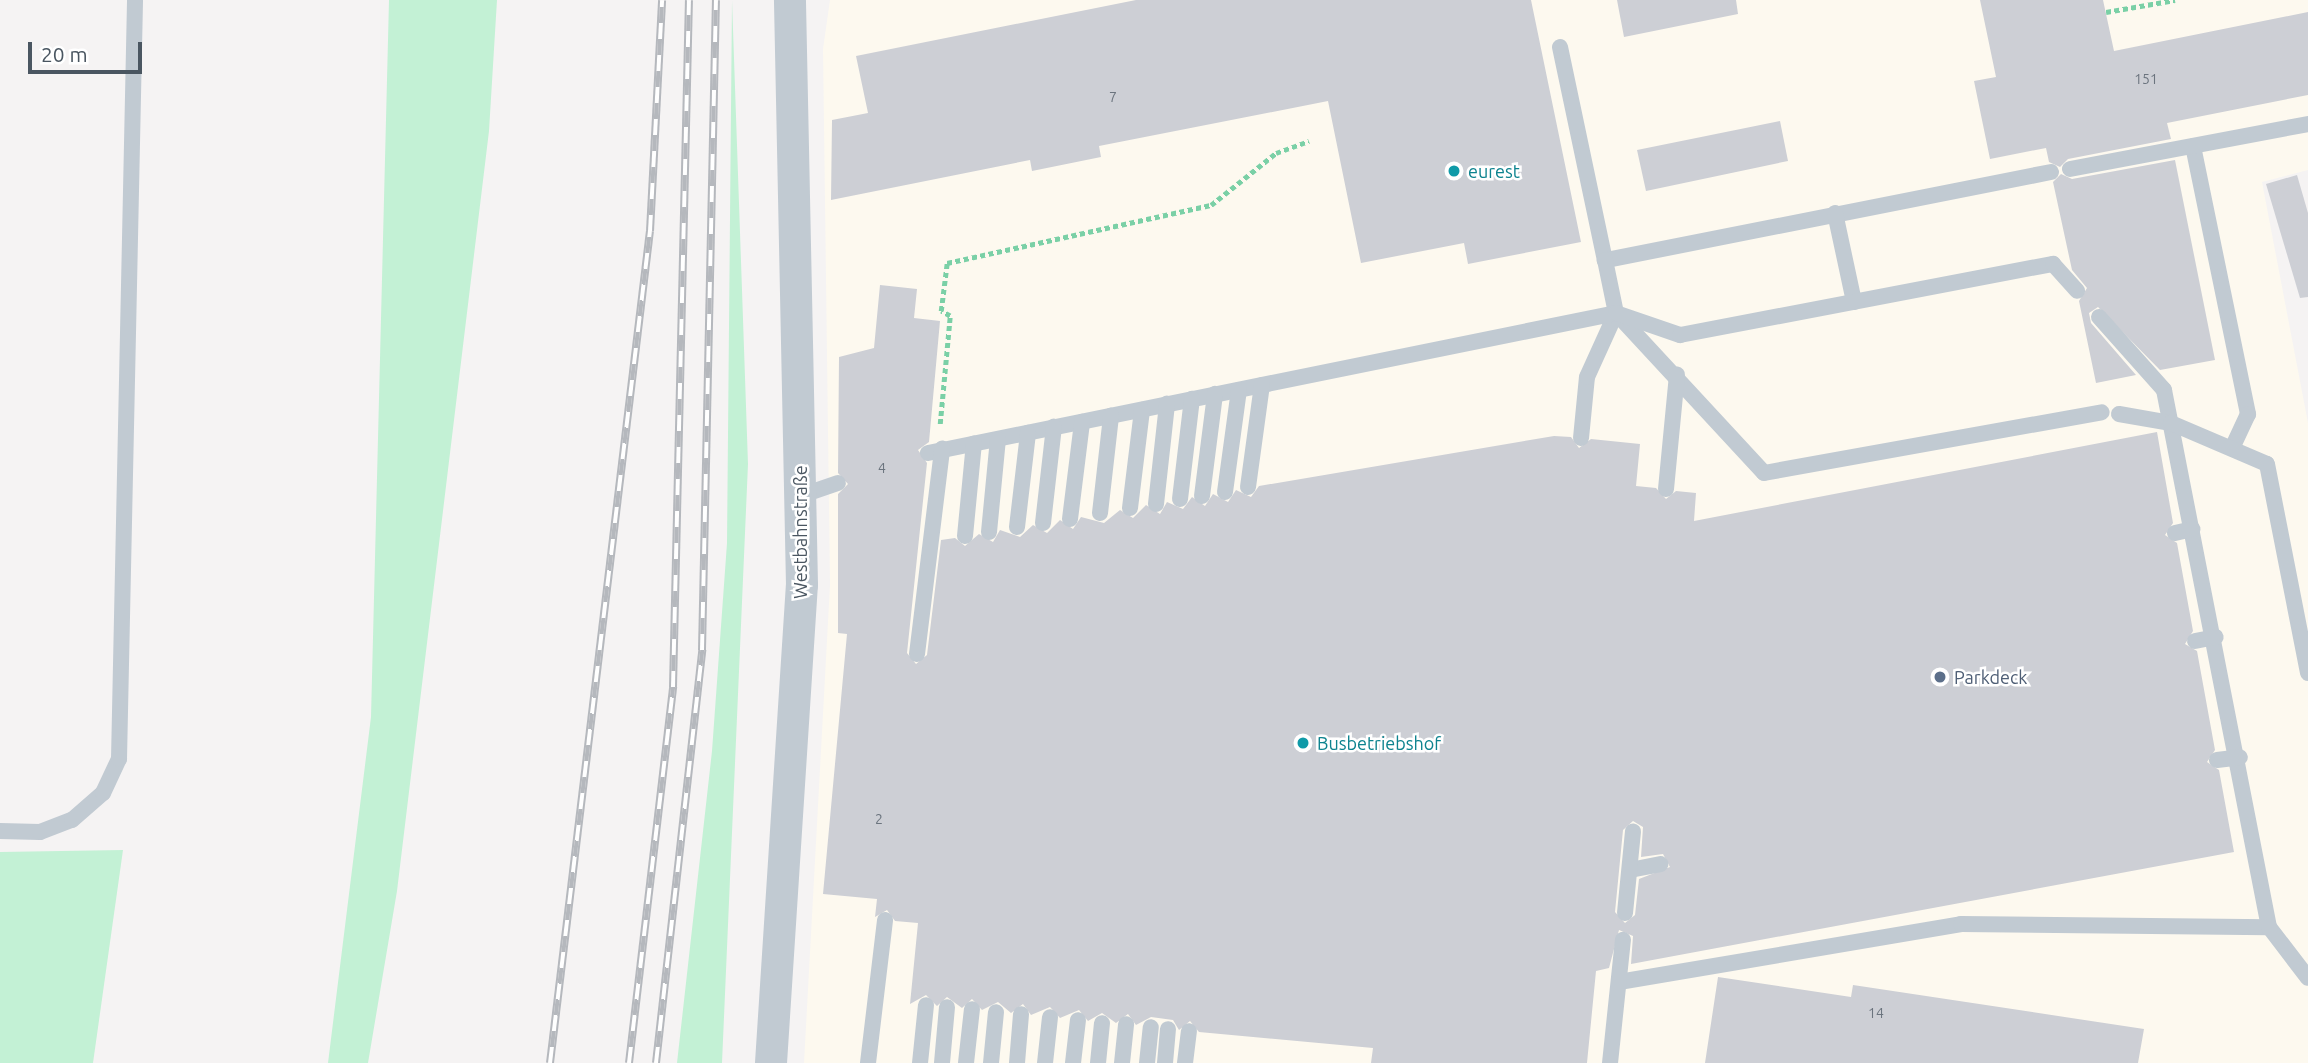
<!DOCTYPE html>
<meta charset="utf-8">
<style>
body{margin:0}
#map{position:relative;width:2308px;height:1063px;overflow:hidden;background:#f5f3f3;font-family:Ubuntu,sans-serif}
div>[style]{position:absolute}
.commercial>*{inset:0;background:#fdf9ef}
.green>*{inset:0;background:#c3f1d5}
.building>*{inset:0;background:#cdcfd5}
.path>*{height:4.5px;margin-top:-2.25px;transform-origin:0;background:repeating-linear-gradient(90deg,#7ad0a6 0 5px,transparent 0 8.5px)}
.service>*{height:16px;margin:-8px;padding:0 8px;transform-origin:8px;border-radius:8px;background:#c1cad2}
.minor>*{height:32px;margin:-16px;padding:0 16px;transform-origin:16px;border-radius:16px;background:#c1cad2}
.rail>*{height:8px;margin-top:-4px;transform-origin:0;background:repeating-linear-gradient(90deg,#fff 0 16px,#b5b8bd 0 32px);box-sizing:border-box;border-block:2px solid #b5b8bd}
.dots>*{width:19px;height:19px;translate:-50% -50%;box-sizing:border-box;border:4px solid #fff;border-radius:50%}
span{translate:-50% -50%;white-space:nowrap;text-align:center;line-height:1.15;-webkit-text-stroke:5px #fff;paint-order:stroke}
.number-label{font-size:14px;color:#6b747e}
.number-label span{-webkit-text-stroke-width:0}
.culture-label{font-size:18px;color:#0d838f}
.left{translate:0 -50%;text-align:left}
.street-label{font-size:18px;color:#4a5661}
.service-label{font-size:18px;color:#4e5e75}
.scale{position:absolute;left:28px;top:42px;width:114px;height:32px;box-sizing:border-box;border:4px solid #4a5661;border-top:0;padding-left:9px;font-size:21px;line-height:24px;white-space:nowrap;color:#4a5661;-webkit-text-stroke:5px #fff;paint-order:stroke}
</style>
<div id="map">
<div class="commercial">
<i style="clip-path:polygon(830px 0,2308px 0,2308px 170px,2262px 182px,2308px 423px,2308px 1063px,804px 1063px,830px 585px,823px 49px)"></i>
</div>
<div class="green">
<i style="clip-path:polygon(389px 0,497px 0,489px 131px,397px 891px,368px 1063px,328px 1063px,371px 717px)"></i>
<i style="clip-path:polygon(732px 0,748px 464px,722px 1063px,677px 1063px,712px 751px,727px 543px)"></i>
<i style="clip-path:polygon(123px 850px,93px 1063px,0 1063px,0 852px)"></i>
</div>
<div class="building">
<i style="clip-path:polygon(1136px 0,1531px 0,1581px 242px,1468px 264px,1464px 243px,1361px 263px,1328px 101px,1099px 146px,1101px 157px,1032px 171px,1030px 160px,831px 200px,832px 120px,868px 113px,856px 56px)"></i>
<i style="clip-path:polygon(1617px 0,1736px 0,1738px 14px,1624px 37px)"></i>
<i style="clip-path:polygon(1980px 0,2103px 0,2114px 51px,2308px 12px,2308px 95px,2167px 123px,2171px 139px,2068px 159px,2060px 167px,2049px 162px,2046px 148px,1990px 159px,1974px 81px,1996px 77px)"></i>
<i style="clip-path:polygon(1780px 121px,1788px 161px,1646px 191px,1637px 150px)"></i>
<i style="clip-path:polygon(2175px 160px,2215px 360px,2160px 370px,2098px 307px,2089px 313px,2091px 323px,2136px 375px,2096px 383px,2079px 301px,2087px 288px,2072px 270px,2053px 182px,2061px 174px,2072px 179px)"></i>
<i style="clip-path:polygon(2297px 175px,2308px 213px,2308px 297px,2300px 298px,2266px 184px)"></i>
<i style="clip-path:polygon(evenodd,880px 285px,917px 289px,914px 318px,940px 321px,929px 442px,918px 450px,927px 463px,907px 653px,916px 664px,927px 655px,941px 540px,955px 538px,965px 546px,979px 534px,993px 542px,1000px 530px,1020px 537px,1033px 525px,1047px 533px,1060px 520px,1073px 529px,1081px 517px,1104px 523px,1120px 510px,1133px 518px,1146px 505px,1160px 514px,1167px 502px,1183px 509px,1192px 497px,1205px 506px,1213px 494px,1228px 502px,1236px 490px,1251px 497px,1259px 486px,1554px 436px,1571px 437px,1579px 448px,1591px 439px,1640px 444px,1636px 486px,1656px 488px,1666px 499px,1676px 491px,1696px 493px,1694px 521px,2157px 432px,2173px 523px,2165px 535px,2177px 543px,2193px 631px,2185px 644px,2197px 651px,2215px 750px,2207px 762px,2219px 770px,2234px 852px,1631px 964px,1633px 936px,1619px 930px,1609px 968px,1596px 971px,1587px 1063px,1371px 1063px,1373px 1048px,1199px 1032px,1190px 1021px,1179px 1030px,1173px 1020px,1151px 1017px,1136px 1025px,1128px 1014px,1116px 1023px,1102px 1013px,1088px 1021px,1079px 1010px,1060px 1018px,1050px 1007px,1031px 1015px,1023px 1004px,1011px 1013px,998px 1002px,982px 1010px,972px 999px,962px 1008px,947px 997px,937px 1006px,926px 995px,910px 1004px,918px 923px,895px 921px,887px 910px,875px 917px,877px 899px,823px 894px,847px 634px,838px 633px,838px 494px,848px 484px,838px 473px,839px 357px,874px 348px,880px 285px,1633px 821px,1643px 827px,1641px 857px,1663px 854px,1670px 867px,1639px 879px,1635px 915px,1625px 923px,1615px 912px,1623px 830px,1633px 821px)"></i>
<i style="clip-path:polygon(1718px 977px,1851px 997px,1853px 985px,2144px 1029px,2138px 1063px,1705px 1063px)"></i>
</div>
<div class="path">
<i style="left:2106px;top:12px;width:70px;rotate:-9.9deg"></i>
<i style="left:940px;top:424px;width:108px;rotate:-84.7deg"></i>
<i style="left:950px;top:316px;width:10px;rotate:-151deg"></i>
<i style="left:941px;top:311px;width:48px;rotate:-82.9deg"></i>
<i style="left:947px;top:263px;width:270px;rotate:-12.4deg"></i>
<i style="left:1211px;top:205px;width:83px;rotate:-38.7deg"></i>
<i style="left:1276px;top:153px;width:35px;rotate:-20deg"></i>
</div>
<div class="service">
<i style="left:1560px;top:47px;width:218px;rotate:78.1deg"></i>
<i style="left:2193px;top:146px;width:274px;rotate:78.4deg"></i>
<i style="left:2248px;top:414px;width:38px;rotate:115deg"></i>
<i style="left:2070px;top:169px;width:242px;rotate:-10.7deg"></i>
<i style="left:2051px;top:172px;width:455px;rotate:168.8deg"></i>
<i style="left:1605px;top:260px;width:54px;rotate:78.3deg"></i>
<i style="left:1616px;top:313px;width:218px;rotate:47.2deg"></i>
<i style="left:1764px;top:473px;width:343px;rotate:-10.2deg"></i>
<i style="left:1835px;top:213px;width:91px;rotate:77.9deg"></i>
<i style="left:2099px;top:317px;width:98px;rotate:48.3deg"></i>
<i style="left:2164px;top:390px;width:547px;rotate:78.94deg"></i>
<i style="left:2119px;top:414px;width:53px;rotate:9.8deg"></i>
<i style="left:2171px;top:423px;width:104px;rotate:23.1deg"></i>
<i style="left:2267px;top:464px;width:213px;rotate:78.9deg"></i>
<i style="left:1581px;top:438px;width:61px;rotate:-84.4deg"></i>
<i style="left:1587px;top:377px;width:70px;rotate:-65.6deg"></i>
<i style="left:928px;top:453px;width:702px;rotate:-11.5deg"></i>
<i style="left:1616px;top:313px;width:68px;rotate:19deg"></i>
<i style="left:1680px;top:335px;width:380px;rotate:-10.8deg"></i>
<i style="left:2053px;top:264px;width:36px;rotate:48deg"></i>
<i style="left:1248px;top:487px;width:103px;rotate:-82.2deg"></i>
<i style="left:1666px;top:489px;width:115px;rotate:-84.5deg"></i>
<i style="left:1225px;top:492px;width:103px;rotate:-82.2deg"></i>
<i style="left:800px;top:496px;width:40px;rotate:-18.9deg"></i>
<i style="left:1202px;top:496px;width:103px;rotate:-82.7deg"></i>
<i style="left:1180px;top:499px;width:101px;rotate:-83.2deg"></i>
<i style="left:1156px;top:504px;width:101px;rotate:-83.7deg"></i>
<i style="left:1130px;top:508px;width:99px;rotate:-83deg"></i>
<i style="left:1100px;top:513px;width:98px;rotate:-83.5deg"></i>
<i style="left:1070px;top:519px;width:98px;rotate:-82.9deg"></i>
<i style="left:1043px;top:523px;width:97px;rotate:-83.5deg"></i>
<i style="left:1017px;top:527px;width:95px;rotate:-83.3deg"></i>
<i style="left:989px;top:532px;width:93px;rotate:-84.5deg"></i>
<i style="left:2175px;top:533px;width:18px;rotate:-13deg"></i>
<i style="left:965px;top:536px;width:93px;rotate:-84.5deg"></i>
<i style="left:2195px;top:641px;width:21px;rotate:-11deg"></i>
<i style="left:917px;top:654px;width:207px;rotate:-83deg"></i>
<i style="left:2217px;top:760px;width:23px;rotate:-7deg"></i>
<i style="left:0;top:831px;width:40px;rotate:1.4deg"></i>
<i style="left:40px;top:832px;width:34px;rotate:-21deg"></i>
<i style="left:72px;top:820px;width:41px;rotate:-41.1deg"></i>
<i style="left:103px;top:793px;width:38px;rotate:-65deg"></i>
<i style="left:119px;top:759px;width:759px;rotate:-88.79deg"></i>
<i style="left:1630px;top:870px;width:31px;rotate:-11deg"></i>
<i style="left:1625px;top:913px;width:82px;rotate:-84.4deg"></i>
<i style="left:1619px;top:982px;width:347px;rotate:-9.6deg"></i>
<i style="left:1961px;top:924px;width:308px;rotate:0.6deg"></i>
<i style="left:2269px;top:927px;width:64px;rotate:52.6deg"></i>
<i style="left:868px;top:1063px;width:144px;rotate:-83.2deg"></i>
<i style="left:920px;top:1063px;width:58px;rotate:-84.1deg"></i>
<i style="left:942px;top:1063px;width:56px;rotate:-84.9deg"></i>
<i style="left:966px;top:1063px;width:54px;rotate:-83.7deg"></i>
<i style="left:991px;top:1063px;width:51px;rotate:-84.4deg"></i>
<i style="left:1017px;top:1063px;width:49px;rotate:-85.3deg"></i>
<i style="left:1045px;top:1063px;width:46px;rotate:-83.8deg"></i>
<i style="left:1073px;top:1063px;width:43px;rotate:-83.4deg"></i>
<i style="left:1098px;top:1063px;width:40px;rotate:-84.3deg"></i>
<i style="left:1122px;top:1063px;width:39px;rotate:-84deg"></i>
<i style="left:1147px;top:1063px;width:36px;rotate:-84deg"></i>
<i style="left:1165px;top:1063px;width:34px;rotate:-85deg"></i>
<i style="left:1185px;top:1063px;width:32px;rotate:-83deg"></i>
<i style="left:1610px;top:1063px;width:124px;rotate:-84deg"></i>
</div>
<div class="minor">
<i style="left:771px;top:1063px;width:479px;rotate:-86.3deg"></i>
<i style="left:802px;top:585px;width:585px;rotate:-91.18deg"></i>
</div>
<div class="rail">
<i style="left:550px;top:1063px;width:838px;rotate:-83.15deg"></i>
<i style="left:650px;top:231px;width:231px;rotate:-87deg"></i>
<i style="left:629px;top:1063px;width:379px;rotate:-83.3deg"></i>
<i style="left:673px;top:687px;width:687px;rotate:-88.67deg"></i>
<i style="left:656px;top:1063px;width:416px;rotate:-83.6deg"></i>
<i style="left:702px;top:650px;width:650px;rotate:-88.77deg"></i>
</div>
<div class="dots">
<i style="left:1454px;top:171px;background:#0f9aa8"></i>
<i style="left:1940px;top:677px;background:#5c6f8a"></i>
<i style="left:1303px;top:743px;background:#0f9aa8"></i>
</div>
<div class="number-label">
<span style="left:2146px;top:79px">151</span>
<span style="left:1113px;top:97px">7</span>
<span style="left:882px;top:468px">4</span>
<span style="left:879px;top:819px">2</span>
<span style="left:1876px;top:1013px">14</span>
</div>
<div class="culture-label">
<span class="left" style="left:1468px;top:171px">eurest</span>
<span class="left" style="left:1317px;top:743px">Busbetriebshof</span>
</div>
<div class="street-label">
<span style="left:800px;top:532px;rotate:-90deg">Westbahnstraße</span>
</div>
<div class="service-label">
<span class="left" style="left:1954px;top:677px">Parkdeck</span>
</div>
<div class="scale">20 m</div>
</div>
